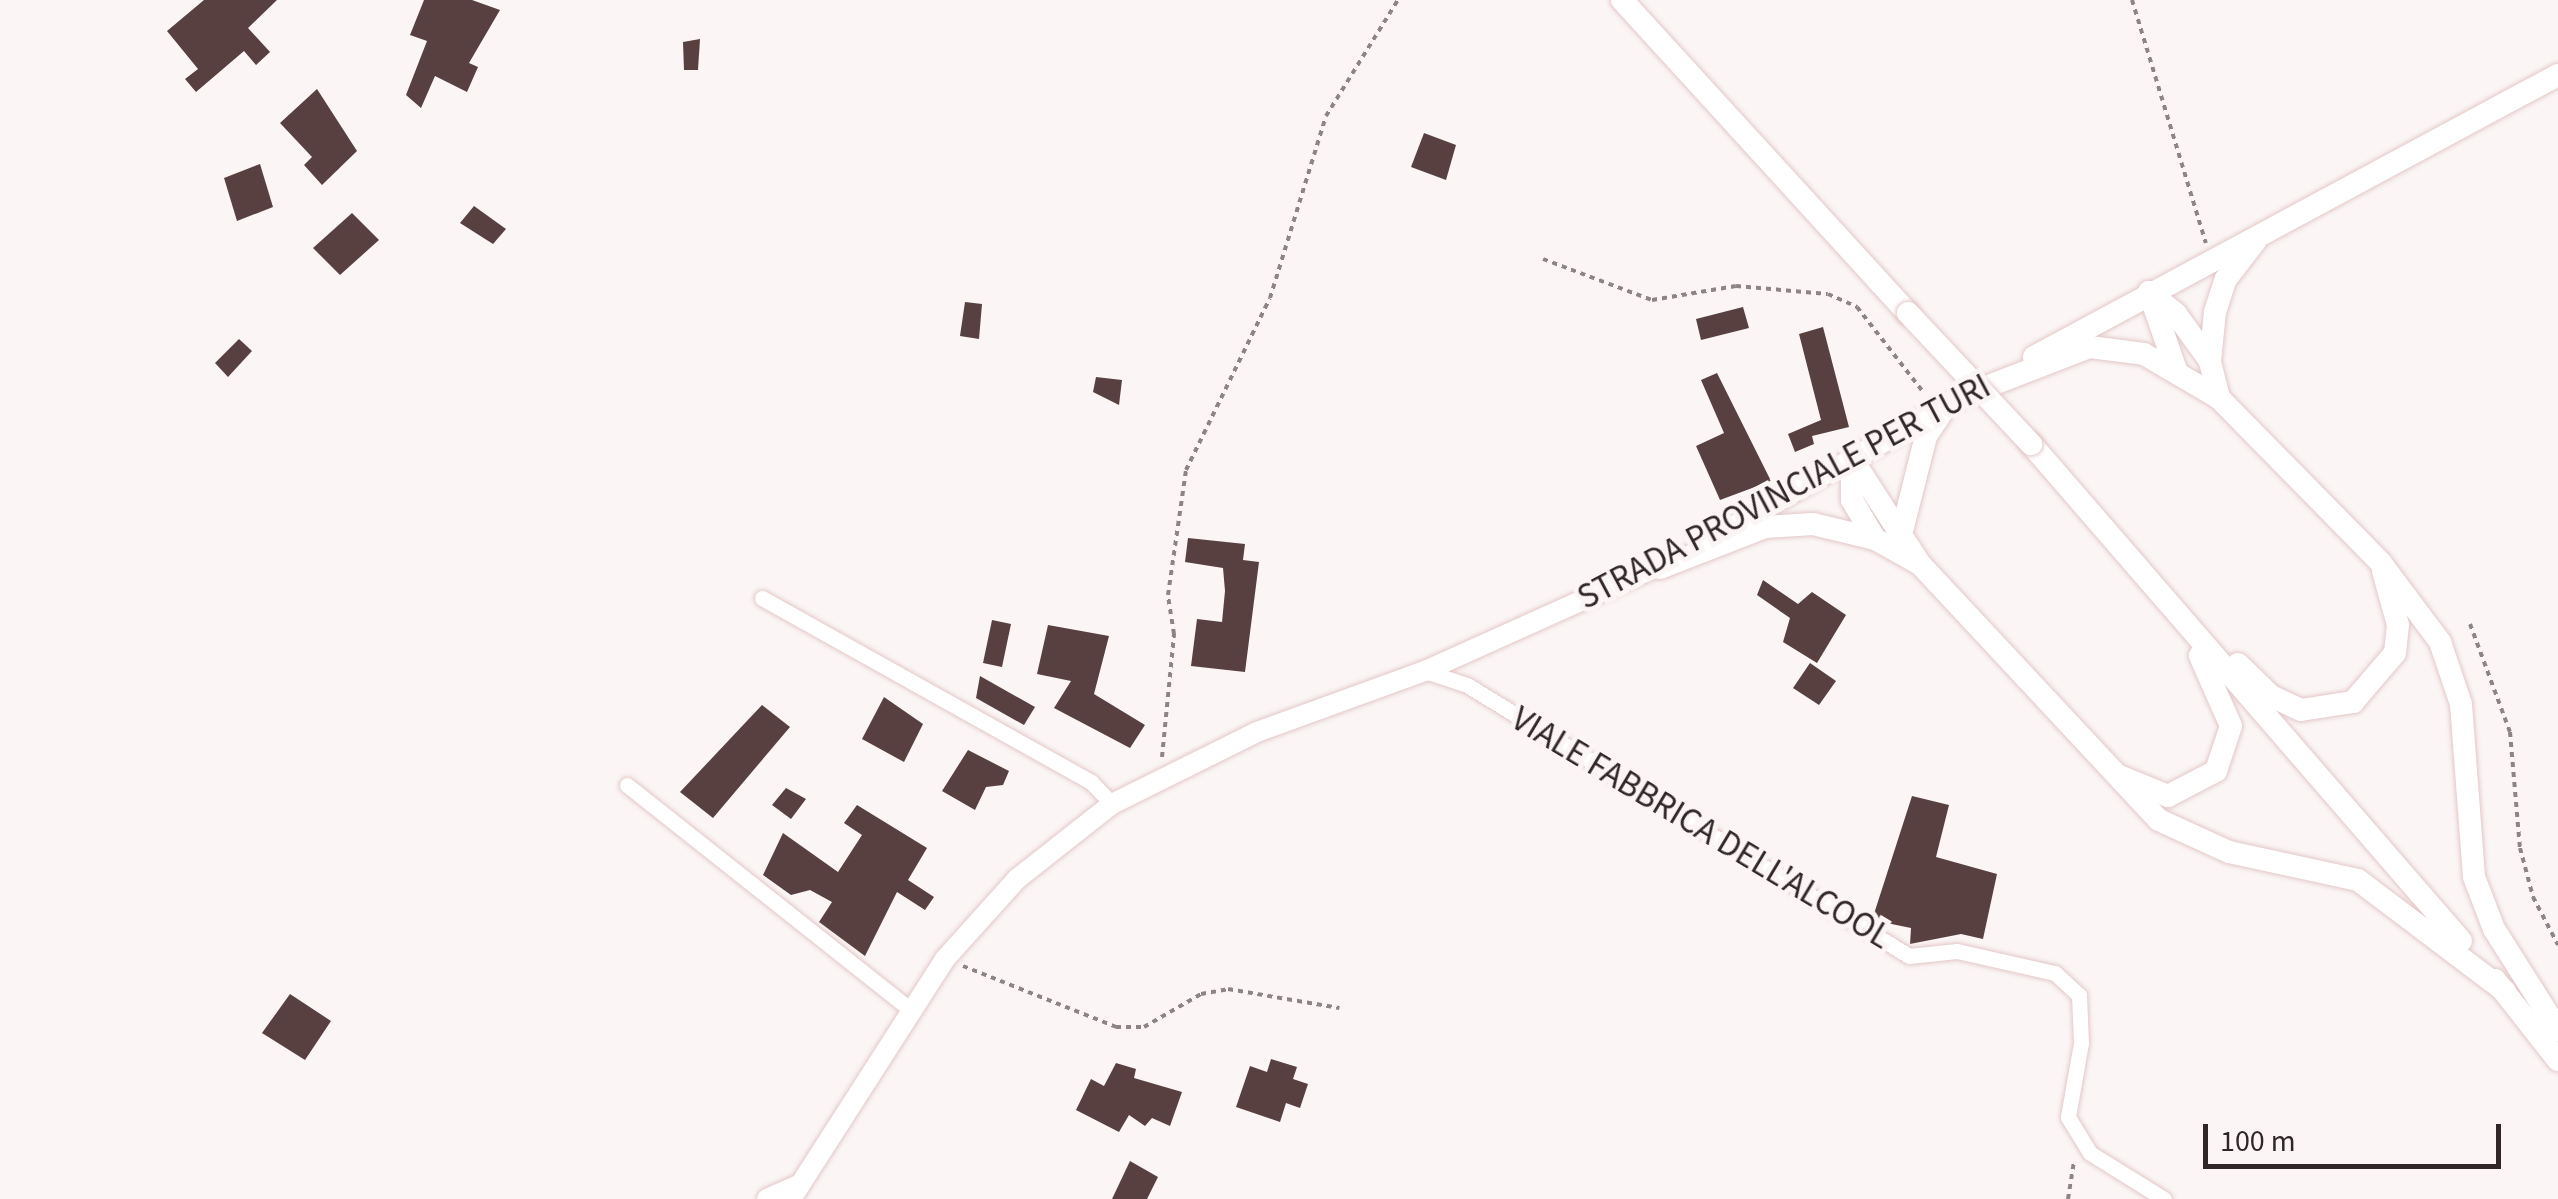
<!DOCTYPE html>
<style>
body{margin:0}
#map{position:relative;width:2558px;height:1199px;overflow:hidden;background:#fbf5f5;font-family:"Source Sans 3",sans-serif}
div>[style]{position:absolute}
.building>*{inset:0;background:#584041}
.path>*{height:4px;margin-top:-2px;transform-origin:0;background:repeating-linear-gradient(90deg,#8d8585 0 5px,transparent 0 10px)}
.roads{filter:drop-shadow(0 0 2px #e4c7c8) drop-shadow(0 0 2px #e4c7c8)}
.minor>*{height:15px;margin:-7.5px;padding:0 7.5px;transform-origin:7.5px;border-radius:7.5px;background:#fff}
.tertiary>*{height:20px;margin:-10px;padding:0 10px;transform-origin:10px;border-radius:10px;background:#fff}
.secondary>*{height:22px;margin:-11px;padding:0 11px;transform-origin:11px;border-radius:11px;background:#fff}
.bridges{filter:drop-shadow(0 0 2px #e4c7c8) drop-shadow(0 0 2px #e4c7c8)}
.secondary-bridge>*{height:22px;margin:-11px;padding:0 11px;transform-origin:11px;border-radius:11px;background:#fff}
span{translate:-50% -50%;white-space:nowrap;text-align:center;line-height:1.15;-webkit-text-stroke:10px #fbf5f5;paint-order:stroke}
.street-label{font-size:35px;color:#312627}
.scale{position:absolute;left:2203px;top:1124px;width:298px;height:45px;box-sizing:border-box;border:5px solid #312627;border-top:0;padding-left:12px;font-size:30px;line-height:35px;white-space:nowrap;color:#312627;-webkit-text-stroke:8px #fbf5f5;paint-order:stroke}
</style>
<div id="map">
<div class="building">
<i style="clip-path:polygon(204px 0,277px 0,248px 28px,270px 52px,256px 65px,244px 51px,196px 92px,185px 79px,198px 69px,167px 31px)"></i>
<i style="clip-path:polygon(424px 0,472px 0,500px 10px,469px 63px,478px 67px,467px 92px,435px 76px,421px 108px,406px 95px,427px 41px,410px 35px)"></i>
<i style="clip-path:polygon(700px 39px,698px 70px,684px 70px,683px 42px)"></i>
<i style="clip-path:polygon(317px 89px,357px 151px,322px 185px,304px 165px,312px 157px,280px 123px)"></i>
<i style="clip-path:polygon(1424px 133px,1456px 145px,1446px 180px,1411px 167px)"></i>
<i style="clip-path:polygon(260px 164px,273px 207px,237px 221px,224px 178px)"></i>
<i style="clip-path:polygon(474px 206px,506px 229px,493px 244px,460px 223px)"></i>
<i style="clip-path:polygon(352px 213px,379px 240px,340px 275px,313px 248px)"></i>
<i style="clip-path:polygon(965px 302px,982px 304px,979px 339px,960px 336px)"></i>
<i style="clip-path:polygon(1743px 307px,1749px 328px,1701px 340px,1696px 319px)"></i>
<i style="clip-path:polygon(1823px 327px,1849px 427px,1812px 436px,1814px 444px,1795px 452px,1788px 434px,1821px 420px,1799px 334px)"></i>
<i style="clip-path:polygon(239px 339px,252px 351px,228px 377px,215px 363px)"></i>
<i style="clip-path:polygon(1717px 373px,1771px 481px,1720px 500px,1696px 446px,1724px 433px,1701px 380px)"></i>
<i style="clip-path:polygon(1096px 377px,1122px 380px,1119px 405px,1093px 392px)"></i>
<i style="clip-path:polygon(1188px 538px,1245px 544px,1243px 560px,1259px 562px,1245px 672px,1191px 666px,1197px 619px,1222px 622px,1225px 591px,1223px 568px,1185px 562px)"></i>
<i style="clip-path:polygon(1763px 580px,1798px 604px,1812px 592px,1846px 615px,1817px 663px,1783px 642px,1790px 618px,1757px 595px)"></i>
<i style="clip-path:polygon(992px 620px,1011px 624px,1002px 667px,983px 663px)"></i>
<i style="clip-path:polygon(1048px 625px,1109px 636px,1094px 694px,1145px 725px,1130px 748px,1054px 708px,1071px 681px,1037px 674px)"></i>
<i style="clip-path:polygon(1810px 663px,1836px 681px,1819px 705px,1793px 688px)"></i>
<i style="clip-path:polygon(980px 676px,1035px 707px,1024px 725px,976px 698px)"></i>
<i style="clip-path:polygon(884px 697px,923px 724px,904px 762px,862px 739px)"></i>
<i style="clip-path:polygon(762px 705px,790px 727px,713px 818px,680px 792px)"></i>
<i style="clip-path:polygon(968px 750px,1009px 771px,1003px 785px,986px 787px,975px 810px,942px 791px)"></i>
<i style="clip-path:polygon(786px 788px,806px 799px,791px 819px,772px 805px)"></i>
<i style="clip-path:polygon(1912px 796px,1949px 805px,1936px 857px,1997px 874px,1983px 939px,1961px 934px,1910px 944px,1911px 928px,1872px 920px)"></i>
<i style="clip-path:polygon(857px 805px,927px 848px,908px 880px,934px 897px,925px 910px,897px 892px,865px 956px,819px 922px,832px 902px,810px 890px,791px 895px,763px 875px,783px 833px,838px 872px,862px 835px,844px 823px)"></i>
<i style="clip-path:polygon(290px 994px,331px 1021px,305px 1060px,262px 1033px)"></i>
<i style="clip-path:polygon(1271px 1059px,1297px 1067px,1293px 1079px,1308px 1084px,1300px 1108px,1286px 1103px,1280px 1122px,1236px 1107px,1250px 1066px,1267px 1072px)"></i>
<i style="clip-path:polygon(1116px 1063px,1136px 1069px,1134px 1078px,1182px 1092px,1170px 1126px,1152px 1118px,1145px 1126px,1129px 1115px,1119px 1132px,1076px 1110px,1091px 1079px,1104px 1086px)"></i>
<i style="clip-path:polygon(1130px 1161px,1158px 1177px,1147px 1199px,1112px 1199px)"></i>
</div>
<div class="path">
<i style="left:2132px;top:0;width:254px;rotate:73.1deg"></i>
<i style="left:1543px;top:259px;width:116px;rotate:20.6deg"></i>
<i style="left:1652px;top:300px;width:85px;rotate:-9.5deg"></i>
<i style="left:1736px;top:286px;width:92px;rotate:5deg"></i>
<i style="left:1828px;top:294px;width:32px;rotate:24deg"></i>
<i style="left:1857px;top:307px;width:109px;rotate:52.1deg"></i>
<i style="left:2470px;top:624px;width:115px;rotate:69.7deg"></i>
<i style="left:2510px;top:732px;width:116px;rotate:85.1deg"></i>
<i style="left:2520px;top:848px;width:51px;rotate:75.1deg"></i>
<i style="left:2533px;top:897px;width:54px;rotate:62.5deg"></i>
<i style="left:1162px;top:757px;width:124px;rotate:-84.4deg"></i>
<i style="left:1174px;top:634px;width:39px;rotate:-99deg"></i>
<i style="left:1168px;top:595px;width:126px;rotate:-81.8deg"></i>
<i style="left:1186px;top:470px;width:191px;rotate:-64deg"></i>
<i style="left:1270px;top:298px;width:190px;rotate:-72.9deg"></i>
<i style="left:1326px;top:116px;width:137px;rotate:-58.2deg"></i>
<i style="left:963px;top:966px;width:165px;rotate:21.7deg"></i>
<i style="left:1116px;top:1027px;width:28px"></i>
<i style="left:1144px;top:1027px;width:66px;rotate:-30.1deg"></i>
<i style="left:1201px;top:994px;width:27px;rotate:-10deg"></i>
<i style="left:1228px;top:989px;width:113px;rotate:9.7deg"></i>
<i style="left:2068px;top:1199px;width:36px;rotate:-81deg"></i>
</div>
<div class="roads">
<div class="minor">
<i style="left:762px;top:598px;width:377px;rotate:29.2deg"></i>
<i style="left:1091px;top:782px;width:30px;rotate:46deg"></i>
<i style="left:1425px;top:671px;width:44px;rotate:18.4deg"></i>
<i style="left:1467px;top:685px;width:518px;rotate:31.51deg"></i>
<i style="left:1909px;top:956px;width:48px;rotate:-5.9deg"></i>
<i style="left:1957px;top:951px;width:100px;rotate:12.7deg"></i>
<i style="left:2055px;top:973px;width:33px;rotate:43deg"></i>
<i style="left:2079px;top:995px;width:48px;rotate:87.6deg"></i>
<i style="left:2081px;top:1043px;width:75px;rotate:100deg"></i>
<i style="left:2068px;top:1117px;width:42px;rotate:58.6deg"></i>
<i style="left:2090px;top:1153px;width:87px;rotate:31.9deg"></i>
<i style="left:627px;top:785px;width:361px;rotate:38.4deg"></i>
</div>
<div class="tertiary">
<i style="left:1704px;top:543px;width:170px;rotate:-29.6deg"></i>
<i style="left:767px;top:1199px;width:36px;rotate:-24deg"></i>
<i style="left:791px;top:1199px;width:285px;rotate:-57.3deg"></i>
<i style="left:945px;top:959px;width:108px;rotate:-48deg"></i>
<i style="left:1017px;top:879px;width:121px;rotate:-38.3deg"></i>
<i style="left:1112px;top:804px;width:162px;rotate:-26.4deg"></i>
<i style="left:1257px;top:732px;width:179px;rotate:-20deg"></i>
<i style="left:1425px;top:671px;width:273px;rotate:-24.2deg"></i>
</div>
<div class="secondary">
<i style="left:1622px;top:0;width:424px;rotate:47.6deg"></i>
<i style="left:2149px;top:292px;width:35px;rotate:39deg"></i>
<i style="left:2176px;top:314px;width:58px;rotate:54.1deg"></i>
<i style="left:2149px;top:292px;width:83px;rotate:70.9deg"></i>
<i style="left:2034px;top:357px;width:595px;rotate:-28.29deg"></i>
<i style="left:1968px;top:394px;width:131px;rotate:-21.1deg"></i>
<i style="left:2090px;top:347px;width:54px;rotate:7.4deg"></i>
<i style="left:2144px;top:354px;width:87px;rotate:30.4deg"></i>
<i style="left:2219px;top:398px;width:231px;rotate:45.5deg"></i>
<i style="left:2381px;top:563px;width:99px;rotate:53.2deg"></i>
<i style="left:2440px;top:642px;width:65px;rotate:71.3deg"></i>
<i style="left:2461px;top:704px;width:173px;rotate:85.7deg"></i>
<i style="left:2474px;top:877px;width:56px;rotate:69deg"></i>
<i style="left:2494px;top:929px;width:120px;rotate:57.6deg"></i>
<i style="left:2219px;top:398px;width:38px;rotate:-104deg"></i>
<i style="left:2210px;top:361px;width:49px;rotate:-84.2deg"></i>
<i style="left:2215px;top:312px;width:35px;rotate:-72deg"></i>
<i style="left:2226px;top:279px;width:49px;rotate:-52.4deg"></i>
<i style="left:2031px;top:444px;width:657px;rotate:49.13deg"></i>
<i style="left:1852px;top:459px;width:125px;rotate:57.1deg"></i>
<i style="left:1920px;top:564px;width:350px;rotate:47deg"></i>
<i style="left:2159px;top:820px;width:77px;rotate:24.6deg"></i>
<i style="left:2229px;top:852px;width:132px;rotate:12.2deg"></i>
<i style="left:2358px;top:880px;width:184px;rotate:37.1deg"></i>
<i style="left:1852px;top:459px;width:147px;rotate:-29.4deg"></i>
<i style="left:1852px;top:459px;width:41px;rotate:90deg"></i>
<i style="left:1852px;top:500px;width:45px;rotate:59.5deg"></i>
<i style="left:1902px;top:531px;width:98px;rotate:-75.8deg"></i>
<i style="left:1926px;top:436px;width:29px;rotate:-56deg"></i>
<i style="left:1660px;top:568px;width:113px;rotate:-21.3deg"></i>
<i style="left:1765px;top:527px;width:48px;rotate:-3.6deg"></i>
<i style="left:1813px;top:524px;width:64px;rotate:13.6deg"></i>
<i style="left:1875px;top:539px;width:51px;rotate:29.1deg"></i>
<i style="left:2238px;top:664px;width:46px;rotate:44.1deg"></i>
<i style="left:2271px;top:696px;width:33px;rotate:25deg"></i>
<i style="left:2301px;top:710px;width:53px;rotate:-8.7deg"></i>
<i style="left:2353px;top:702px;width:65px;rotate:-49.4deg"></i>
<i style="left:2395px;top:653px;width:28px;rotate:-84deg"></i>
<i style="left:2398px;top:625px;width:56px;rotate:-105.5deg"></i>
<i style="left:2119px;top:776px;width:53px;rotate:22.2deg"></i>
<i style="left:2168px;top:796px;width:54px;rotate:-27.5deg"></i>
<i style="left:2216px;top:771px;width:47px;rotate:-71.6deg"></i>
<i style="left:2231px;top:726px;width:77px;rotate:-113.9deg"></i>
<i style="left:2495px;top:980px;width:102px;rotate:51.8deg"></i>
</div>
</div>
<div class="bridges">
<div class="secondary-bridge">
<i style="left:1908px;top:313px;width:180px;rotate:46.8deg"></i>
</div>
</div>
<div class="street-label">
<span style="left:1784px;top:492px;rotate:-28deg">STRADA PROVINCIALE PER TURI</span>
<span style="left:1701px;top:828px;rotate:31deg">VIALE FABBRICA DELL'ALCOOL</span>
</div>
<div class="scale">100 m</div>
</div>
